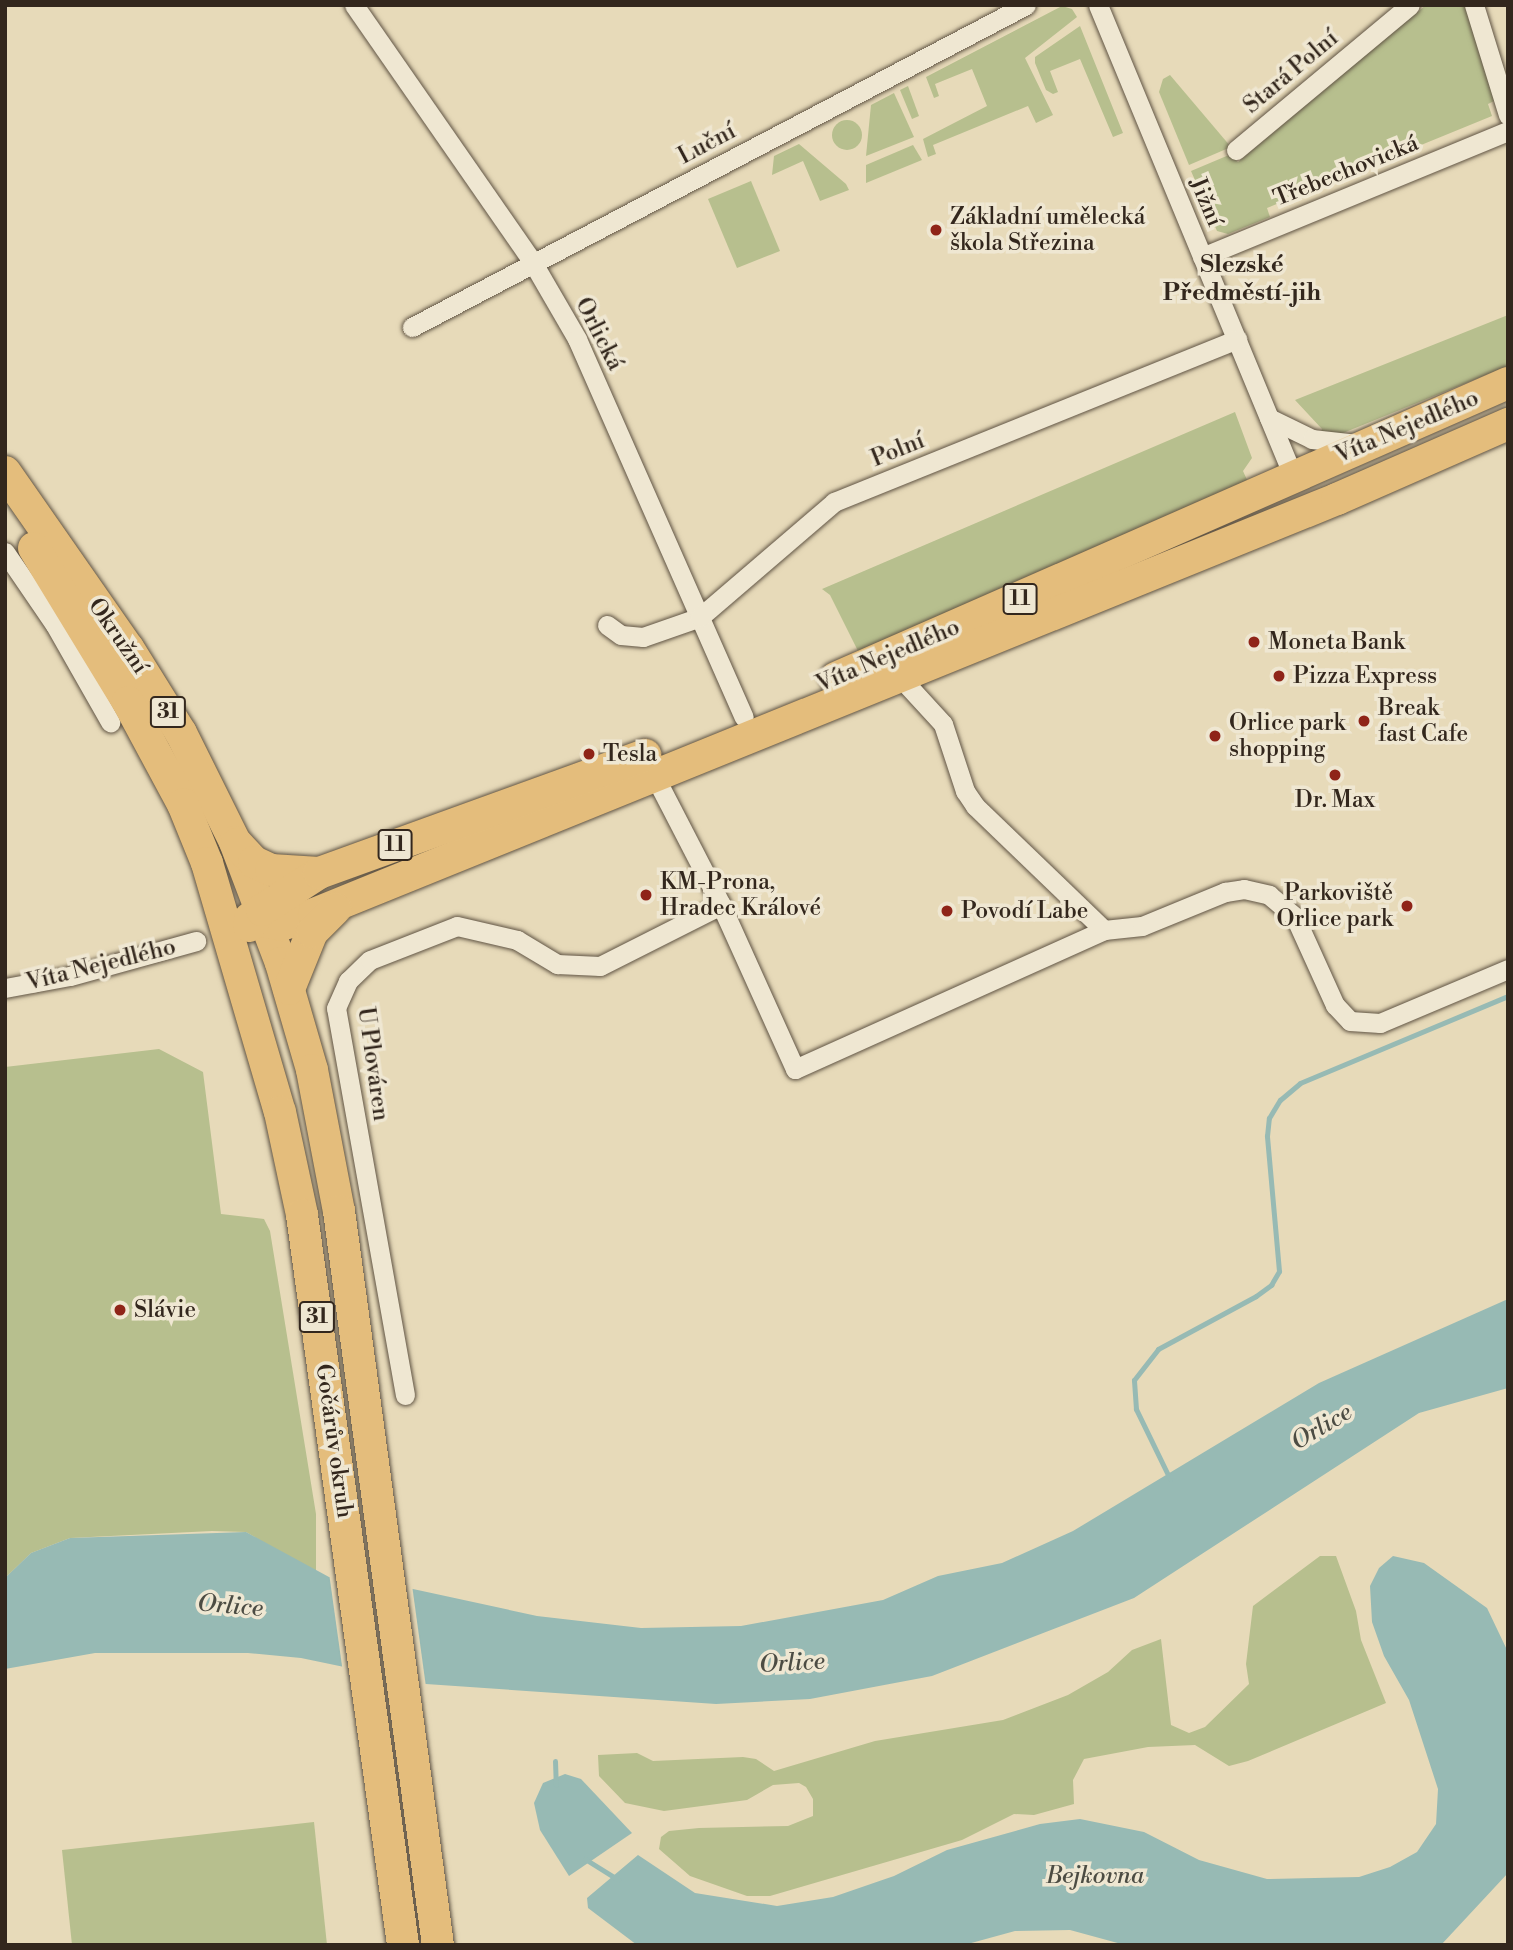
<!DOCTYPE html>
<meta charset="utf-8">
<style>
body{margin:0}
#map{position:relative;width:1513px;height:1950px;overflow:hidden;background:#e7dab9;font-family:"Libre Bodoni",serif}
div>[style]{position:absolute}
.green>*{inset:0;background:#b7bf8e}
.round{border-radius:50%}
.water>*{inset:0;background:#97bab4}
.pier>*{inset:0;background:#e7dab9}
.stream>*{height:5px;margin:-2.5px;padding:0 2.5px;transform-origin:2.5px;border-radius:2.5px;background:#97bab4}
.roads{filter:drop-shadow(0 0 2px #605444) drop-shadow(0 0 2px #605444)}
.street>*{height:19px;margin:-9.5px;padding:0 9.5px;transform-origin:9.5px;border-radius:9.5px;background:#efe7d2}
.primary>*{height:32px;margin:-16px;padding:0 16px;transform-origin:16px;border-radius:16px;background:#e4bd7c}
.dots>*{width:19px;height:19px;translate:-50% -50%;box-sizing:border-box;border:4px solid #efe7d2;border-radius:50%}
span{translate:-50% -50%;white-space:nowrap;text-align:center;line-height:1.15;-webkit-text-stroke:7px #efe7d2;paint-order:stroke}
.shield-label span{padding:2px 5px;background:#efe7d2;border:2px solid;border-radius:5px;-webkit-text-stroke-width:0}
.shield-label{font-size:21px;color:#33271d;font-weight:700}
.street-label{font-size:23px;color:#33271d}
.poi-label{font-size:23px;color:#33271d}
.left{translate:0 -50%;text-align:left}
.right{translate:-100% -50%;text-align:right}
.neighbourhood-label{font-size:24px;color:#33271d;font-weight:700}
.water-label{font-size:24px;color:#4c4c43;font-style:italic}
.frame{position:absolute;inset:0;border:7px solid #33271d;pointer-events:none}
</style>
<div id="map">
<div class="green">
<i style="clip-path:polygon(1426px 5px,1469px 5px,1498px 99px,1488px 104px,1492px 116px,1267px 208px,1270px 217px,1228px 234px,1217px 231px,1191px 171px,1229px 155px,1238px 162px)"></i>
<i style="clip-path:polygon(1062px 6px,1072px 9px,1077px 17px,1025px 58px,1053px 115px,1036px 123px,1028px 106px,933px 145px,936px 154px,928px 157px,923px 139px,987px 106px,972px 69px,935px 84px,939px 96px,934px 98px,926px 77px)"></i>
<i style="clip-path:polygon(1080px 26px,1123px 133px,1113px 137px,1080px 59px,1050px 71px,1058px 92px,1053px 94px,1046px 90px,1035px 63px,1035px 57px)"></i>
<i style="clip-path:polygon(1170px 75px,1231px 147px,1189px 165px,1159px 92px,1163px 79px)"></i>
<i style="clip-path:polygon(908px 86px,919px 116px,912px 119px,900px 90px)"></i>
<i style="clip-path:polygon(894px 93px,914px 137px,866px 156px,871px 105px)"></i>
<i class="round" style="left:832px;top:120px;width:30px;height:30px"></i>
<i style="clip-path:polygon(799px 144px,846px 184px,849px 190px,820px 201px,803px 161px,772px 175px,774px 156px)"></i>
<i style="clip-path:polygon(913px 145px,922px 160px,866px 183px,866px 165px)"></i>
<i style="clip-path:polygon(751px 181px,780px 251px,737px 268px,708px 199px)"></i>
<i style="clip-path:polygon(1508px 315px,1508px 366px,1343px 433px,1320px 434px,1322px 429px,1295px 400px)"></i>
<i style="clip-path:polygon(1235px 412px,1252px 458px,1243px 471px,1248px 482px,861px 657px,830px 595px,822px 589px)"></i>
<i style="clip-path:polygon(159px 1049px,203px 1072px,221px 1214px,264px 1219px,270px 1231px,316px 1514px,316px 1573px,246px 1532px,212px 1531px,70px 1538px,31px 1553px,5px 1578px,5px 1067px)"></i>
<i style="clip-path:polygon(1320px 1556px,1336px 1556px,1356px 1611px,1361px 1640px,1386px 1703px,1248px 1761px,1229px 1766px,1195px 1745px,1148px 1747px,1084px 1759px,1073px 1780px,1074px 1804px,1034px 1815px,1014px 1814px,962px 1840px,770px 1896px,747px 1896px,690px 1876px,659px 1849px,661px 1837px,669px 1831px,699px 1828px,788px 1826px,813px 1816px,813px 1799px,806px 1787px,799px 1783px,773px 1785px,747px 1800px,664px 1811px,625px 1803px,599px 1776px,598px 1755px,637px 1753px,653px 1761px,743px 1757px,756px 1759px,774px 1771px,875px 1741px,1003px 1720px,1068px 1695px,1108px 1672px,1132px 1650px,1161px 1639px,1171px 1725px,1189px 1733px,1205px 1727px,1249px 1684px,1246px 1664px,1253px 1606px)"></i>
<i style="clip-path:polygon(314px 1822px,327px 1945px,72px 1945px,62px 1850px)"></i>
</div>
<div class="water">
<i style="clip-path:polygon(1508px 1299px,1508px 1388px,1419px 1413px,1134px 1598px,932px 1676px,810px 1699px,716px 1704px,426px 1684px,301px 1658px,248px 1653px,95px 1653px,5px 1669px,5px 1578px,31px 1553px,70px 1538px,246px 1532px,329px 1577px,413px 1589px,537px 1616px,641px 1628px,741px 1626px,883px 1600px,938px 1576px,1002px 1563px,1073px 1531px,1319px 1383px)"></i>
<i style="clip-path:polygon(1393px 1556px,1424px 1563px,1487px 1608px,1508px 1652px,1508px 1873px,1441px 1945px,1125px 1945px,1070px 1930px,1015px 1931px,964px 1945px,637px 1945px,588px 1908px,587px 1898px,638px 1855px,695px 1893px,777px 1906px,833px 1897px,894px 1876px,947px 1850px,1040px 1824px,1080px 1819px,1144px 1832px,1199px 1860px,1267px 1879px,1359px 1877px,1390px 1867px,1417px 1852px,1436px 1824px,1438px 1789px,1409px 1700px,1384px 1656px,1372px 1622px,1370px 1586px,1379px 1568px)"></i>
<i style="clip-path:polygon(565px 1774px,581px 1779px,632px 1833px,569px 1876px,540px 1830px,534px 1803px,543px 1783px)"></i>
</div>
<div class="pier">
<i style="clip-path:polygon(329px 1573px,412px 1585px,426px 1687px,343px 1673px)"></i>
</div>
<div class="stream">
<i style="left:1170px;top:1479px;width:78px;rotate:-115.9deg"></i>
<i style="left:1136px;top:1409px;width:29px;rotate:-94deg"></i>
<i style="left:1134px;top:1380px;width:39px;rotate:-52deg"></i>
<i style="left:1158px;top:1349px;width:111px;rotate:-28.4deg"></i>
<i style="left:1256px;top:1296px;width:19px;rotate:-36deg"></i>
<i style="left:1271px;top:1285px;width:16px;rotate:-60deg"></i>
<i style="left:1279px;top:1271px;width:136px;rotate:-95.1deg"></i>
<i style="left:1267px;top:1136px;width:18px;rotate:-84deg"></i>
<i style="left:1269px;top:1118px;width:21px;rotate:-59deg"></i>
<i style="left:1280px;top:1100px;width:26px;rotate:-40deg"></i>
<i style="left:1300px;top:1083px;width:225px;rotate:-22.7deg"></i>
<i style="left:555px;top:1761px;width:24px;rotate:88deg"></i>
<i style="left:585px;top:1859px;width:39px;rotate:32deg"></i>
</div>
<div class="roads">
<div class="street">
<i style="left:354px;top:5px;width:314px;rotate:55.2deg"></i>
<i style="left:533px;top:263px;width:88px;rotate:59.9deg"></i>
<i style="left:577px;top:339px;width:413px;rotate:66.2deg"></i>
<i style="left:1098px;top:5px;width:510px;rotate:67.51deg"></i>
<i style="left:1474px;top:5px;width:115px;rotate:72.8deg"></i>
<i style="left:1236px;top:150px;width:226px;rotate:-39.8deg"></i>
<i style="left:1202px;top:257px;width:331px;rotate:-22.4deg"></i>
<i style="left:412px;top:327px;width:693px;rotate:-27.67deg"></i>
<i style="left:1269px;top:418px;width:48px;rotate:26deg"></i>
<i style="left:1312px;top:439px;width:45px;rotate:6.3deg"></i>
<i style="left:5px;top:552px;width:88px;rotate:55.6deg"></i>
<i style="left:55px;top:625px;width:112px;rotate:60.4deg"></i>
<i style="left:607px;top:625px;width:17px;rotate:36deg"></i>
<i style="left:621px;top:635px;width:22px;rotate:5deg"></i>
<i style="left:643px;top:637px;width:60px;rotate:-19.3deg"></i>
<i style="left:700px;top:617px;width:177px;rotate:-40.6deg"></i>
<i style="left:834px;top:502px;width:435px;rotate:-22deg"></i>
<i style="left:899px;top:676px;width:65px;rotate:47.5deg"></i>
<i style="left:943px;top:724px;width:71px;rotate:71.8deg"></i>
<i style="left:965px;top:791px;width:18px;rotate:56deg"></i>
<i style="left:975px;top:806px;width:179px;rotate:43.9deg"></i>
<i style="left:653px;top:773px;width:148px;rotate:62.7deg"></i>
<i style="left:721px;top:905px;width:180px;rotate:65.7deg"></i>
<i style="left:795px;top:1069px;width:339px;rotate:-24.2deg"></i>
<i style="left:1104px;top:930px;width:38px;rotate:-6deg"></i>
<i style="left:1142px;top:926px;width:90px;rotate:-22.3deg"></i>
<i style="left:1225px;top:892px;width:19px;rotate:-9deg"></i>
<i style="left:1244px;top:889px;width:26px;rotate:13deg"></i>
<i style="left:1269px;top:895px;width:34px;rotate:40deg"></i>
<i style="left:1295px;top:917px;width:97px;rotate:65.6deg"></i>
<i style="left:1335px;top:1005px;width:22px;rotate:47deg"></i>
<i style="left:1350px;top:1021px;width:30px;rotate:4deg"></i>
<i style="left:1380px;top:1023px;width:139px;rotate:-22.9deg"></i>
<i style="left:5px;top:988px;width:66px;rotate:-10.5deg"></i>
<i style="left:70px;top:976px;width:131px;rotate:-15.5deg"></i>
<i style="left:405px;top:1395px;width:393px;rotate:-100.1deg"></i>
<i style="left:336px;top:1008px;width:30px;rotate:-66deg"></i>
<i style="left:348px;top:981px;width:30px;rotate:-44deg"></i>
<i style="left:370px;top:960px;width:93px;rotate:-21.3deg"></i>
<i style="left:457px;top:926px;width:62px;rotate:13.1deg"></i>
<i style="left:517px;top:940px;width:47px;rotate:31deg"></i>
<i style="left:557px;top:964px;width:43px;rotate:2.7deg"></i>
<i style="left:600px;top:966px;width:136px;rotate:-26.8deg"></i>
</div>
<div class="primary">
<i style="left:5px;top:472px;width:215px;rotate:55.1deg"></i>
<i style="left:128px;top:648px;width:100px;rotate:58.1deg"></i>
<i style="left:181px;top:733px;width:122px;rotate:63.6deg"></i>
<i style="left:235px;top:842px;width:129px;rotate:69.2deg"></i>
<i style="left:281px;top:963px;width:111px;rotate:73.8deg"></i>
<i style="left:312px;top:1070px;width:144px;rotate:79.2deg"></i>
<i style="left:339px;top:1211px;width:741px;rotate:82.32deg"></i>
<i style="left:34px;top:548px;width:180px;rotate:58.6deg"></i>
<i style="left:128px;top:702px;width:116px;rotate:61.7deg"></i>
<i style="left:183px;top:804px;width:64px;rotate:67.9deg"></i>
<i style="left:207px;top:863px;width:259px;rotate:73.7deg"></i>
<i style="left:280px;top:1112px;width:105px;rotate:77.9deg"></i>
<i style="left:302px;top:1215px;width:737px;rotate:82.12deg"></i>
<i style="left:836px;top:678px;width:734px;rotate:-23.7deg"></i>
<i style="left:237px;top:844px;width:25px;rotate:47deg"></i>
<i style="left:254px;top:862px;width:19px;rotate:25deg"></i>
<i style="left:271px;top:870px;width:48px;rotate:3.6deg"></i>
<i style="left:250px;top:918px;width:32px;rotate:13deg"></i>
<i style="left:281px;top:925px;width:35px;rotate:-18deg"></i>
<i style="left:314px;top:914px;width:1104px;rotate:-22.08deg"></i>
<i style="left:1337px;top:499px;width:187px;rotate:-23.7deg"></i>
<i style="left:249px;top:926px;width:21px;rotate:-51deg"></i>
<i style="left:262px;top:910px;width:68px;rotate:-33deg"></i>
<i style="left:319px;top:873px;width:347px;rotate:-19.9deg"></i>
<i style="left:289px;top:989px;width:61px;rotate:-68deg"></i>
<i style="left:312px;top:932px;width:33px;rotate:-45deg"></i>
</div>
</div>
<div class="dots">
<i style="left:936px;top:230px;background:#8f2418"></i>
<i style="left:1254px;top:642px;background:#8f2418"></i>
<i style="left:1279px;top:676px;background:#8f2418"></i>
<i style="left:1364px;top:721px;background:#8f2418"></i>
<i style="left:1215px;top:736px;background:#8f2418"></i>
<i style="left:589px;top:754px;background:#8f2418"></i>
<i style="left:1335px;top:775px;background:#8f2418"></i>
<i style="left:646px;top:895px;background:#8f2418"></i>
<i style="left:1407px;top:906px;background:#8f2418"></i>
<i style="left:947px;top:911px;background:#8f2418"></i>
<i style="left:120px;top:1310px;background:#8f2418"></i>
</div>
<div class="shield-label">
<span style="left:1020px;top:599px">11</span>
<span style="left:168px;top:712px">31</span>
<span style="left:395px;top:845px">11</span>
<span style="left:317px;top:1317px">31</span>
</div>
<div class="street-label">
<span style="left:1291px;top:72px;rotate:-40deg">Stará Polní</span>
<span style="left:707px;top:144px;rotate:-28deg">Luční</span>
<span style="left:1346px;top:171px;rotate:-22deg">Třebechovická</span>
<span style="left:1206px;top:202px;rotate:67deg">Jižní</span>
<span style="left:599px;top:334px;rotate:63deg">Orlická</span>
<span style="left:1407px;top:427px;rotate:-23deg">Víta Nejedlého</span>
<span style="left:898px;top:450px;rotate:-22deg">Polní</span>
<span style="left:118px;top:636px;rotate:55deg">Okružní</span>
<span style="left:888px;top:656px;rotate:-23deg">Víta Nejedlého</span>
<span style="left:101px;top:965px;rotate:-14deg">Víta Nejedlého</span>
<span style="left:373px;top:1064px;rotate:82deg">U Plováren</span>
<span style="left:334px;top:1441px;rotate:82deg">Gočárův okruh</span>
</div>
<div class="poi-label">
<span class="left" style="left:950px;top:230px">Základní umělecká<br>škola Střezina</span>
<span class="left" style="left:1268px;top:642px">Moneta Bank</span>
<span class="left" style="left:1293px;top:676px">Pizza Express</span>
<span class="left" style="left:1378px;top:721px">Break<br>fast Cafe</span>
<span class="left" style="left:1229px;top:736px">Orlice park<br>shopping</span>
<span class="left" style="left:603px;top:754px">Tesla</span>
<span style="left:1335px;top:800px">Dr. Max</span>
<span class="left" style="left:660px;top:895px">KM-Prona,<br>Hradec Králové</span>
<span class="right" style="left:1393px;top:906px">Parkoviště<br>Orlice park</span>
<span class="left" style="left:961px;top:911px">Povodí Labe</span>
<span class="left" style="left:134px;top:1310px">Slávie</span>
</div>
<div class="neighbourhood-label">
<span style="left:1242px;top:280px">Slezské<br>Předměstí-jih</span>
</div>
<div class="water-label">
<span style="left:1322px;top:1428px;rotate:-31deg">Orlice</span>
<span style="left:230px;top:1607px;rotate:5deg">Orlice</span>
<span style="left:792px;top:1664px;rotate:-3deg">Orlice</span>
<span style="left:1095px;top:1877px">Bejkovna</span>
</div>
<div class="frame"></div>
</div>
